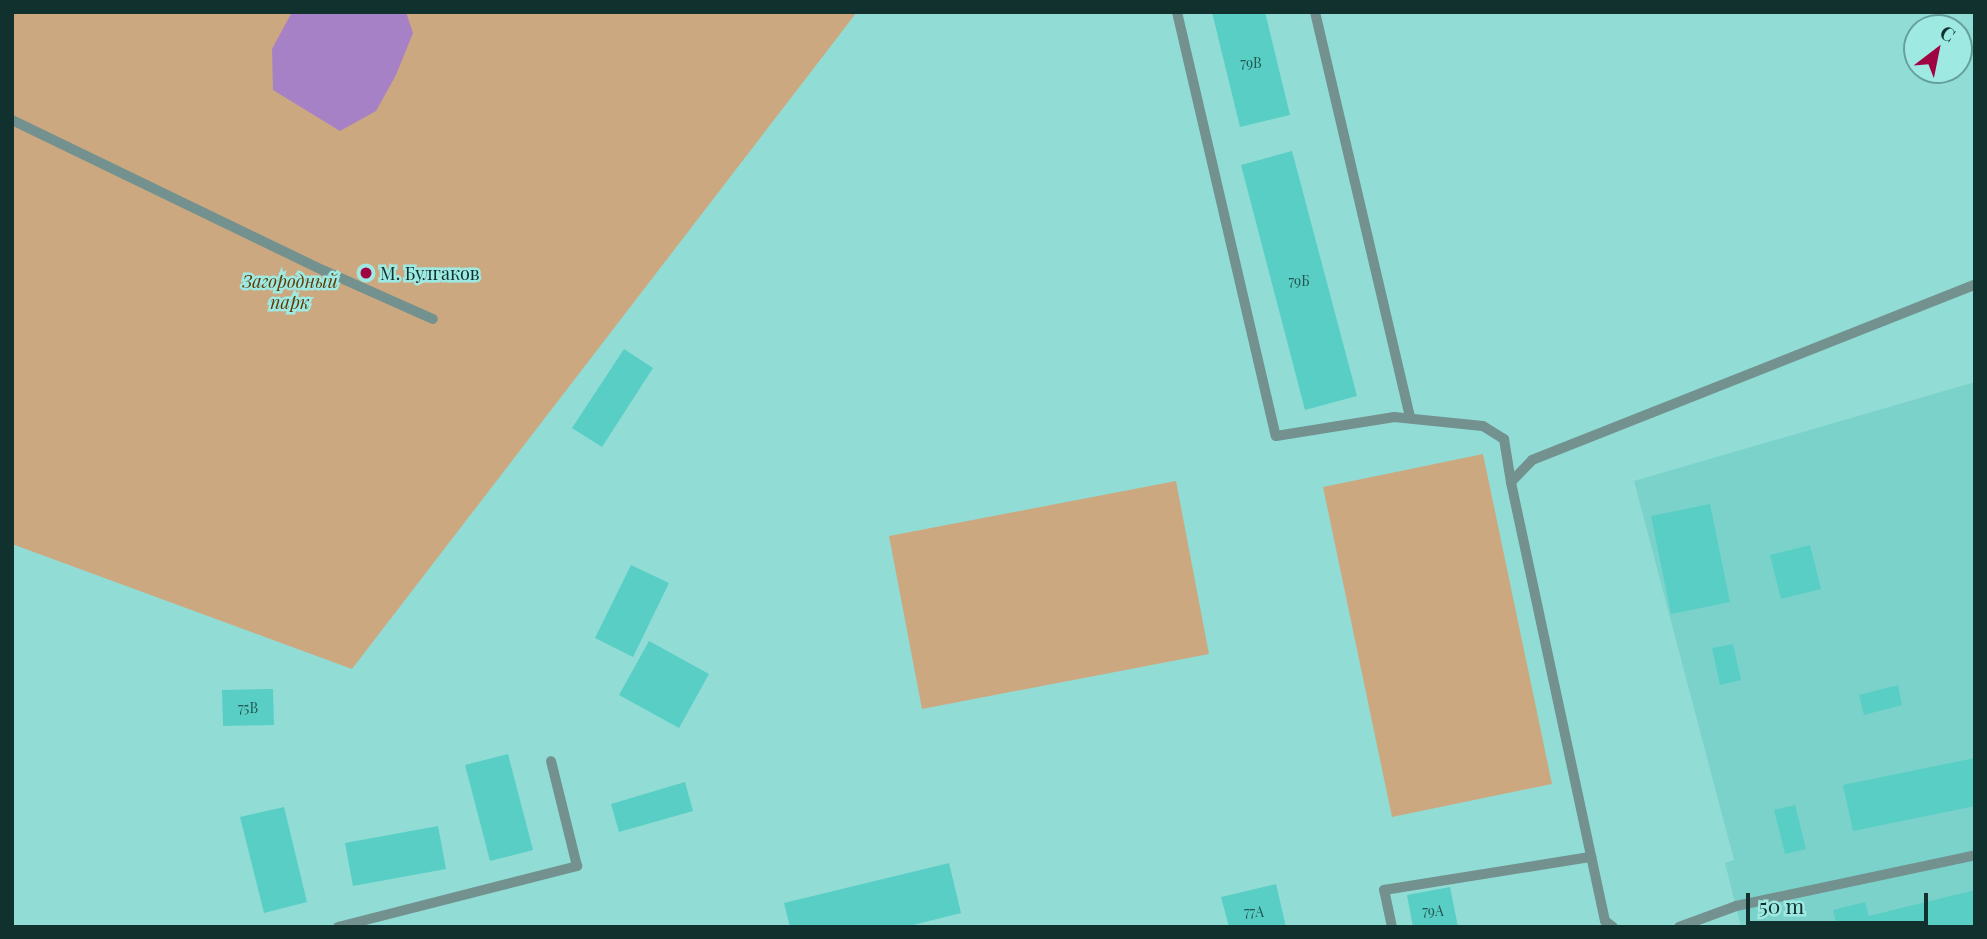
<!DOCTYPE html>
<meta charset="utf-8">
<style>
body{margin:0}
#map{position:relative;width:1987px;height:939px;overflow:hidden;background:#91ddd6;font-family:"Playfair Display",serif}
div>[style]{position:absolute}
.built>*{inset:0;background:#7bd2cb}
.green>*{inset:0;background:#cca880}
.water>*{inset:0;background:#a681c5}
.building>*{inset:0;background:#58cec5}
.service>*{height:10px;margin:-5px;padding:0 5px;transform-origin:5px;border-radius:5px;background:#73918e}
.dots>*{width:19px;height:19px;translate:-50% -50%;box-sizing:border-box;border:4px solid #9eeae3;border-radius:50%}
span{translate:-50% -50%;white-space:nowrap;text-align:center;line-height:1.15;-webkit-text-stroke:5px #9eeae3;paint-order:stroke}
.number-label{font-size:14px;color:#235854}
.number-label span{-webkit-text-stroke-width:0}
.poi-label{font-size:18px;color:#11312f}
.left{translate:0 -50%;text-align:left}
.park-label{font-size:18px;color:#603a04;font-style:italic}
.frame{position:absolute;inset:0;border:14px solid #11312f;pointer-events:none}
.north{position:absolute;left:1903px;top:14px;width:70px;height:70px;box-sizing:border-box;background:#9eeae3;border:2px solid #66a09b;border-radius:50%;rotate:32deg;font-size:19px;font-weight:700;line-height:28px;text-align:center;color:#11312f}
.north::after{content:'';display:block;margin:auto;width:24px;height:32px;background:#a00342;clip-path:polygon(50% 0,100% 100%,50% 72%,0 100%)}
.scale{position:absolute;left:1746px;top:893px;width:182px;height:32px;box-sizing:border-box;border:4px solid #11312f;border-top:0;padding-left:9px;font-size:21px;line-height:24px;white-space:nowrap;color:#11312f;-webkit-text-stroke:5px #9eeae3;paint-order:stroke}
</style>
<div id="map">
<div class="built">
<i style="clip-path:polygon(1975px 382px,1975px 927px,1741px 927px,1725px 863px,1734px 860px,1634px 481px)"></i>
</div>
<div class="green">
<i style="clip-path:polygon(12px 12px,857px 12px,352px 669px,12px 544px)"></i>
<i style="clip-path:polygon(1483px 454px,1552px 784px,1392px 817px,1323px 487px)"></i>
<i style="clip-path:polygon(1176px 481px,1209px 654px,922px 709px,889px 536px)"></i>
</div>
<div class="water">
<i style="clip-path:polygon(292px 12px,406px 12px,413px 33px,396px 75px,376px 111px,340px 131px,273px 90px,272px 49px)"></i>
</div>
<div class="building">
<i style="clip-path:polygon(1212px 12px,1265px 12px,1290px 115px,1240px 127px)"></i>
<i style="clip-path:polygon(1292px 151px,1357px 396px,1305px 410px,1241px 165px)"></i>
<i style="clip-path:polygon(624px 349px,653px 368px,602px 447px,572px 428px)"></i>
<i style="clip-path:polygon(1710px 504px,1730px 602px,1671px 614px,1651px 516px)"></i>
<i style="clip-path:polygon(1810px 545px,1821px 589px,1781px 599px,1770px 555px)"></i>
<i style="clip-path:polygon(631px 565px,669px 583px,633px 657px,595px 638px)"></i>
<i style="clip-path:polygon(649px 641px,709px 674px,679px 728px,619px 695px)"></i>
<i style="clip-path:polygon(1733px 644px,1741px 680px,1720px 685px,1712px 648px)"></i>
<i style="clip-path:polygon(1898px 685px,1902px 705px,1864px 715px,1859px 695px)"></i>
<i style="clip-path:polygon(273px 689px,274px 725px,223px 726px,222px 690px)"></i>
<i style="clip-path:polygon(508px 754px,533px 850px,490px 861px,465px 765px)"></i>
<i style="clip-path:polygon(1975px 758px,1975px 806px,1853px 831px,1843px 785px)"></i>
<i style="clip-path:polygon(685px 782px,693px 811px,619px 832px,611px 804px)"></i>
<i style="clip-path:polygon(1795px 805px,1806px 849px,1785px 854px,1774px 810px)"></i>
<i style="clip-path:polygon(284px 807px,307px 902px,264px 913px,240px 817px)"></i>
<i style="clip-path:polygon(438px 826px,446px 869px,353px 886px,345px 843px)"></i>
<i style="clip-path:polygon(949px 863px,961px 913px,905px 927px,790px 927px,784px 903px)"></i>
<i style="clip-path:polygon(1276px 884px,1286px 927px,1229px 927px,1221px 897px)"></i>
<i style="clip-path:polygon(1450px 887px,1458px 927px,1413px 927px,1407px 895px)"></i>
<i style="clip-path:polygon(1975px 890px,1975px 927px,1837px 927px,1833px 910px,1865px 902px,1869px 916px)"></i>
</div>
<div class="service">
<i style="left:1177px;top:12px;width:435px;rotate:76.9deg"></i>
<i style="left:1276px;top:436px;width:120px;rotate:-9.1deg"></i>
<i style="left:1394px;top:417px;width:89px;rotate:5.8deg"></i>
<i style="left:1483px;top:426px;width:25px;rotate:32deg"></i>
<i style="left:1504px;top:439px;width:44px;rotate:80.8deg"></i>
<i style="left:1315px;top:12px;width:417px;rotate:76.8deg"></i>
<i style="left:12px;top:120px;width:348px;rotate:25.8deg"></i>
<i style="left:325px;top:271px;width:118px;rotate:24deg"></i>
<i style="left:338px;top:927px;width:247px;rotate:-14.3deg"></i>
<i style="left:577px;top:866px;width:108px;rotate:-103.9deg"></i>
<i style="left:1392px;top:927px;width:38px;rotate:-102deg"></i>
<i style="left:1384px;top:890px;width:210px;rotate:-9.1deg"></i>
<i style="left:1613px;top:927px;width:10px;rotate:-143deg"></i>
<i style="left:1605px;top:921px;width:449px;rotate:-102.1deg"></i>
<i style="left:1511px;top:482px;width:30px;rotate:-46deg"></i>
<i style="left:1532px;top:460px;width:476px;rotate:-21.6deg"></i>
<i style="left:1679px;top:927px;width:61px;rotate:-20.2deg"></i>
<i style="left:1736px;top:906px;width:244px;rotate:-12deg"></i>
</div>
<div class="dots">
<i style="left:366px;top:273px;background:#a00342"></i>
</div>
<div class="number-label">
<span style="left:1251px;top:63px">79В</span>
<span style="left:1299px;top:281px">79Б</span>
<span style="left:248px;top:708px">75В</span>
<span style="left:1433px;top:911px">79А</span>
<span style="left:1254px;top:912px">77А</span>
</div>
<div class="poi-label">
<span class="left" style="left:380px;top:273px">М. Булгаков</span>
</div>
<div class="park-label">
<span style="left:290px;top:292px">Загородный<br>парк</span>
</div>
<div class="frame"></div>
<div class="north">С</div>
<div class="scale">50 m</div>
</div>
